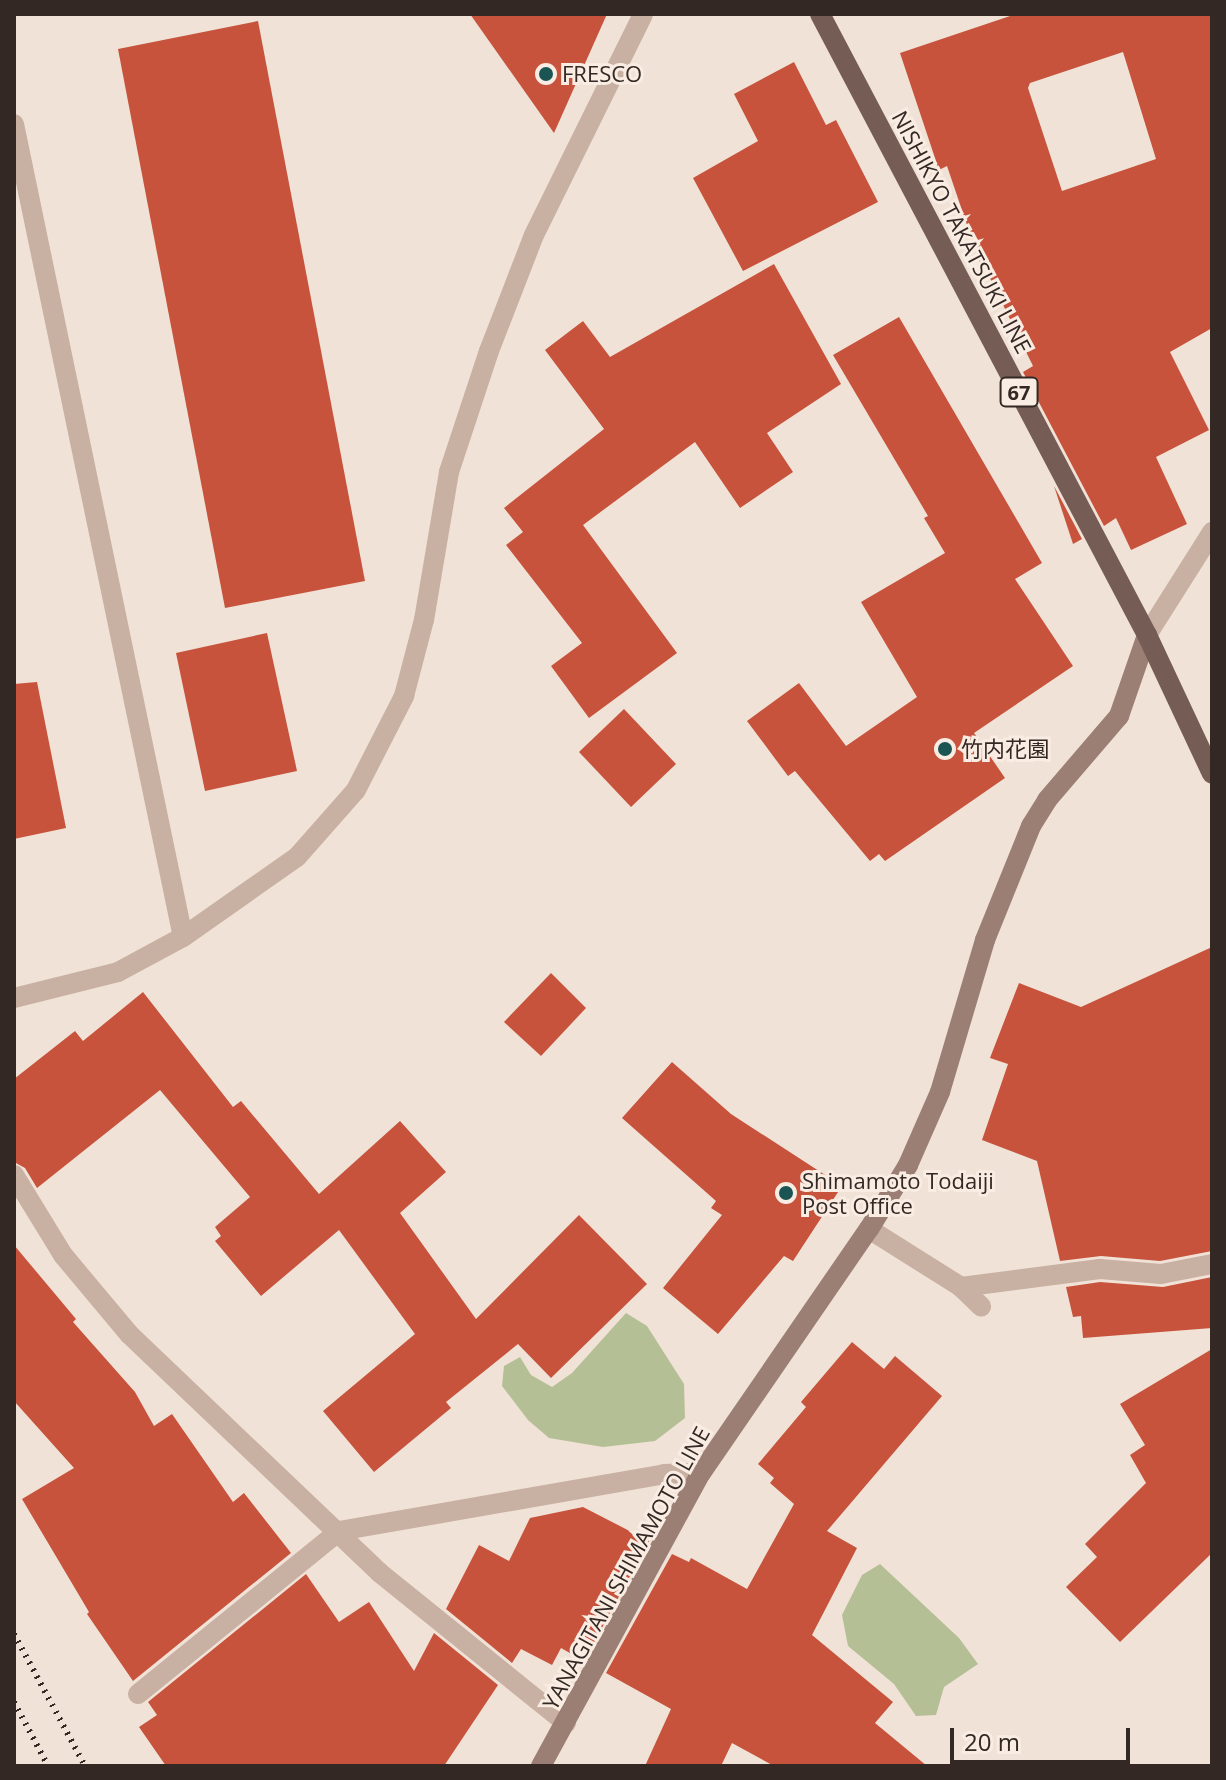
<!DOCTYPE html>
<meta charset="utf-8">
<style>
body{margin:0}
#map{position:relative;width:1226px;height:1780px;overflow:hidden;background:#f0e2d6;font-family:"Open Sans","Noto Sans JP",sans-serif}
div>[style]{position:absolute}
.green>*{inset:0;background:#b5bf96}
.building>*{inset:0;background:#c7533d}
.lane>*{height:20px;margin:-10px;padding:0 10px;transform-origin:10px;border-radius:10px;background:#c8b0a2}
.street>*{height:20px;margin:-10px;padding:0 10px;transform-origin:10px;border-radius:10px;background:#c8b0a2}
.secondary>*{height:20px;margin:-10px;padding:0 10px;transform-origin:10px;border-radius:10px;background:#9b7f74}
.primary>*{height:20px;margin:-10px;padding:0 10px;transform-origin:10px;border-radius:10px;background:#755d55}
.rail>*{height:6px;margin-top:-3px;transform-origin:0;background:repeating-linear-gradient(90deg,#332824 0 2px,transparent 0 8px)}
.dots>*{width:22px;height:22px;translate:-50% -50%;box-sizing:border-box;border:4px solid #f9ece2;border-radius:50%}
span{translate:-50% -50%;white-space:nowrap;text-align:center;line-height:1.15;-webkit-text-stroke:6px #f9ece2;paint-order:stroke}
.shield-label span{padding:2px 6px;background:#f9ece2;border:2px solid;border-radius:6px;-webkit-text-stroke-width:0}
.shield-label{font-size:20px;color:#332824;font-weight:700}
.poi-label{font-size:22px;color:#332824}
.left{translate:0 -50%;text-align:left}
.street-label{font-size:22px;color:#332824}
.frame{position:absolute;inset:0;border:16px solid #332824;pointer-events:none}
.scale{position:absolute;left:950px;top:1728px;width:180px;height:36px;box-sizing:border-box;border:4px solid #332824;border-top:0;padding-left:10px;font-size:24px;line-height:28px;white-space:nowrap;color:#332824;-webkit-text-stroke:6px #f9ece2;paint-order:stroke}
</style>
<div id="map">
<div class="green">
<i style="clip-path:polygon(626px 1313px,647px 1326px,684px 1384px,685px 1418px,655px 1441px,603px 1447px,549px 1438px,528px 1420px,502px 1386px,504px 1366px,520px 1357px,531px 1375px,552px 1387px,572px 1373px)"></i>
<i style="clip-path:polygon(880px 1564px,959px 1638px,978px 1664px,944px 1687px,936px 1715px,916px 1716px,894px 1684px,848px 1646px,842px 1615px,862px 1575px)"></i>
</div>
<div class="building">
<i style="clip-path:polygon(470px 14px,607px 14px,554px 133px)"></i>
<i style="clip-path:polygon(evenodd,1016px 14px,1212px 14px,1212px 328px,1170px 352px,1209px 430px,1156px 457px,1187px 524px,1131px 550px,1116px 518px,1104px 526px,1023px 372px,1033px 366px,985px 268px,982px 269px,947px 166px,939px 170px,900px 53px,1016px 14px,1123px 52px,1156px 159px,1062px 191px,1028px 88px,1030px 83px,1123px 52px)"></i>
<i style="clip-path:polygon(258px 21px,365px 581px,225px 608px,118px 49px)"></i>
<i style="clip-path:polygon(794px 62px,826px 125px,836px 120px,878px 202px,743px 271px,693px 178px,758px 141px,734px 94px)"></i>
<i style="clip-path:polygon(774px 264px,841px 384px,767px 433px,793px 472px,740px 508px,695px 442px,583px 525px,677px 653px,589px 718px,551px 666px,582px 643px,506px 545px,523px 532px,504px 508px,604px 429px,545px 350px,583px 321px,610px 357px)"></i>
<i style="clip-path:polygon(899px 317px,1042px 563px,1015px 579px,1073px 666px,974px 733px,1005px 778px,885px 861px,879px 854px,870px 861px,795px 771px,788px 776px,747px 721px,799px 683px,846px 746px,917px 697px,861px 602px,945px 553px,924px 518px,928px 516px,833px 355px)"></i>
<i style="clip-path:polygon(1054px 486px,1082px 539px,1073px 544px)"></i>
<i style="clip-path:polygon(267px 633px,297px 771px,205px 791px,176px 653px)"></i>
<i style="clip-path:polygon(37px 682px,66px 828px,14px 839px,14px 684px)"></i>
<i style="clip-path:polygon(624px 709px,676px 764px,631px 807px,579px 752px)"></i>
<i style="clip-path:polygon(1212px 947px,1212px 1251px,1160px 1261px,1101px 1256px,1060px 1261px,1037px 1161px,982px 1140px,1008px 1064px,990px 1058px,1019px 983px,1081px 1007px)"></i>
<i style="clip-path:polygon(551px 973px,586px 1008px,541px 1056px,504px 1022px)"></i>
<i style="clip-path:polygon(143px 992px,233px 1107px,241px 1101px,319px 1194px,400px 1121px,446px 1172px,400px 1213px,476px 1319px,579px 1215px,647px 1284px,551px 1378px,518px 1344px,446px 1402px,451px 1408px,374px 1472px,323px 1411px,415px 1334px,339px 1230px,261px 1296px,215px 1241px,221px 1236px,215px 1227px,250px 1197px,160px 1090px,37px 1188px,25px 1168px,14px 1162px,14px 1079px,75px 1031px,83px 1041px)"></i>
<i style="clip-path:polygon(672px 1062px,731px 1114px,842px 1186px,793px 1261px,784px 1256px,718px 1334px,663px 1288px,722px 1215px,711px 1208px,716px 1201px,622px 1118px)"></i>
<i style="clip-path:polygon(14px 1245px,76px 1319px,73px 1322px,135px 1392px,154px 1426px,172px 1414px,233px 1502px,244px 1493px,291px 1553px,133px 1681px,87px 1614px,89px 1612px,22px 1499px,74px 1468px,14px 1401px)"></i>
<i style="clip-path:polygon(1212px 1277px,1212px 1328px,1083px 1338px,1081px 1316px,1073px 1317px,1066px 1287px,1100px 1282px,1163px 1287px)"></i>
<i style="clip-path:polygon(852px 1342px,884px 1369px,895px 1356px,942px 1396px,827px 1531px,857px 1548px,812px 1635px,893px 1702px,875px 1723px,927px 1766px,774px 1766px,732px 1743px,721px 1766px,645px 1766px,671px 1709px,606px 1673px,672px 1554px,689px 1562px,691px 1558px,747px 1589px,794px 1504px,770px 1483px,774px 1478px,758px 1464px,806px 1407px,801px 1402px)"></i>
<i style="clip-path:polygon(1212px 1349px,1212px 1553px,1120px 1642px,1066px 1587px,1097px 1557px,1085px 1544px,1146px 1483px,1130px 1455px,1145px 1445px,1120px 1404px)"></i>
<i style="clip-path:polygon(583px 1507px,649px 1541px,584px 1661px,561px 1648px,552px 1665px,521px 1649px,512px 1663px,446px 1609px,479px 1545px,509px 1561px,530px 1518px)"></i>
<i style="clip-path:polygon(306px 1574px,339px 1622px,369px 1602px,414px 1671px,434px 1633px,498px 1685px,444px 1766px,166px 1766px,139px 1727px,157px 1715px,148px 1702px)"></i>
</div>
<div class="lane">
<i style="left:14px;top:124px;width:830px;rotate:78.26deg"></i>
<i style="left:869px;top:1229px;width:109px;rotate:32.2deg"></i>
<i style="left:961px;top:1287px;width:28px;rotate:44deg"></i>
<i style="left:961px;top:1287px;width:140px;rotate:-7.4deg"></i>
<i style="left:1100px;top:1269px;width:61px;rotate:4.7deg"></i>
<i style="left:1161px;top:1274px;width:52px;rotate:-11.1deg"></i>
<i style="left:138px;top:1694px;width:259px;rotate:-39deg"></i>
</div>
<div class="street">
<i style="left:1147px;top:635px;width:122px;rotate:-57.7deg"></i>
<i style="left:14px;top:998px;width:107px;rotate:-14deg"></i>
<i style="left:118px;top:972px;width:74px;rotate:-28.3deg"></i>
<i style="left:183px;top:937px;width:139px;rotate:-35.1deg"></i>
<i style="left:297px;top:857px;width:89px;rotate:-48.6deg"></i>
<i style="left:356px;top:790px;width:106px;rotate:-62.9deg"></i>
<i style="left:404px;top:696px;width:79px;rotate:-75.3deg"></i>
<i style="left:424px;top:620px;width:150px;rotate:-80.4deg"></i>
<i style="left:449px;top:472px;width:127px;rotate:-71.7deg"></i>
<i style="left:489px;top:351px;width:124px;rotate:-68.8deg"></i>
<i style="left:534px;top:235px;width:246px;rotate:-63.7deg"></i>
<i style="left:14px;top:1175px;width:94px;rotate:58.5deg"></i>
<i style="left:63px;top:1255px;width:103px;rotate:50.1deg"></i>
<i style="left:129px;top:1334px;width:347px;rotate:43.6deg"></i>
<i style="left:380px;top:1573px;width:239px;rotate:38.9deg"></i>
<i style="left:339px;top:1531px;width:330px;rotate:-9.9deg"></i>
<i style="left:664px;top:1474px;width:37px;rotate:-2deg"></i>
</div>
<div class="secondary">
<i style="left:541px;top:1766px;width:334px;rotate:-61.4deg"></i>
<i style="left:701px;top:1473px;width:296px;rotate:-55.5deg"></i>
<i style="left:869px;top:1229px;width:75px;rotate:-58.6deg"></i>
<i style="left:908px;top:1165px;width:80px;rotate:-66.3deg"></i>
<i style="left:940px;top:1092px;width:159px;rotate:-73.5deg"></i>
<i style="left:985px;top:940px;width:123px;rotate:-68deg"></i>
<i style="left:1031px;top:826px;width:31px;rotate:-58deg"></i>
<i style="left:1047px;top:800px;width:111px;rotate:-49.4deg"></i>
<i style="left:1119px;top:716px;width:86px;rotate:-70.9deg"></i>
</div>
<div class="primary">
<i style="left:820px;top:14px;width:702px;rotate:62.23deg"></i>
<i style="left:1147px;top:635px;width:153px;rotate:64.9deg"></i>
</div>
<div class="rail">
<i style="left:14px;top:1634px;width:150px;rotate:61.7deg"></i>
<i style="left:14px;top:1702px;width:72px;rotate:62deg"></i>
</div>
<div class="dots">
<i style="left:546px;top:74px;background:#1a5453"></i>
<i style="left:945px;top:749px;background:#1a5453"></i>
<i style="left:786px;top:1193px;background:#1a5453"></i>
</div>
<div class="shield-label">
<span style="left:1019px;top:392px">67</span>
</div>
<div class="poi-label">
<span class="left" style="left:562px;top:74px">FRESCO</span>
<span class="left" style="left:961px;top:749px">竹内花園</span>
<span class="left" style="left:802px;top:1193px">Shimamoto Todaiji<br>Post Office</span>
</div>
<div class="street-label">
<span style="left:962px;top:232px;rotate:62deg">NISHIKYO TAKATSUKI LINE</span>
<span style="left:626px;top:1568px;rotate:-61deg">YANAGITANI SHIMAMOTO LINE</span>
</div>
<div class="frame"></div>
<div class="scale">20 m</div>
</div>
